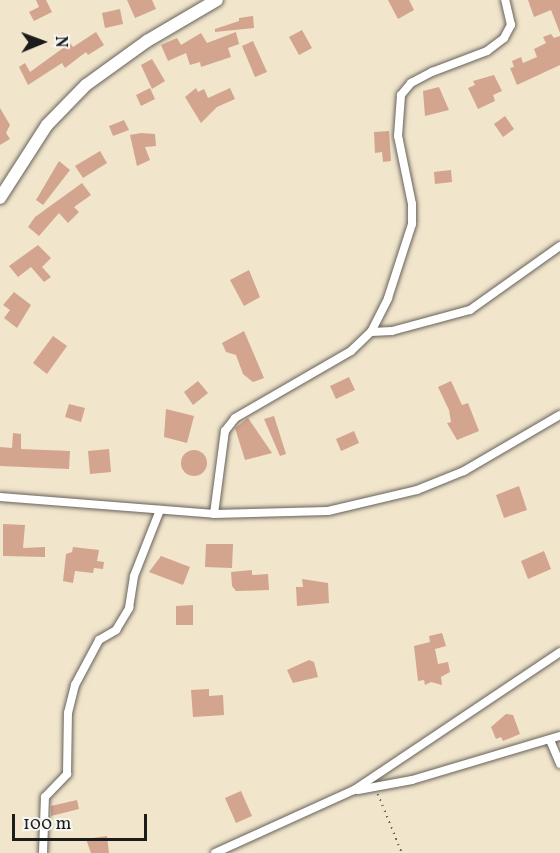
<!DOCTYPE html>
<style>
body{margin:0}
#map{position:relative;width:560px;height:853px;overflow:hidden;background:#f1e5cc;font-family:Vollkorn,serif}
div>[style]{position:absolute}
.building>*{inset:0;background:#d3a48e}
.round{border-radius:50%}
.path>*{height:1.5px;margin-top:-0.75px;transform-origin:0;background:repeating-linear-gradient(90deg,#67625a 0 1.5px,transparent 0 6px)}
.roads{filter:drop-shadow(0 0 2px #67625a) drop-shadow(0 0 2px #67625a)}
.street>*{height:8px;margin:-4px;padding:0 4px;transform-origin:4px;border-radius:4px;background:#fff}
.secondary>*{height:12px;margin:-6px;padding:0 6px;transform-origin:6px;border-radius:6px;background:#fff}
span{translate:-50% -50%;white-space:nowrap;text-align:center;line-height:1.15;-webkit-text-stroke:6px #f6f6f2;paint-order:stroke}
.north{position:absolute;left:12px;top:12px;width:60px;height:60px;-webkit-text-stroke:4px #f6f6f2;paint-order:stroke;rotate:89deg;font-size:16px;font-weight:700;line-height:24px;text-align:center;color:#1c1c1c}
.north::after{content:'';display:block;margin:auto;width:21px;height:27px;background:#1c1c1c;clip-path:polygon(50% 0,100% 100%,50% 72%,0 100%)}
.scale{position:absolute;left:12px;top:814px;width:135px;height:27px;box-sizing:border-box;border:3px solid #1c1c1c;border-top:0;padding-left:8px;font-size:18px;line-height:21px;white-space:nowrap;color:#1c1c1c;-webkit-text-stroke:4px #f6f6f2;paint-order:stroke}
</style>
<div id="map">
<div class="building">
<i style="clip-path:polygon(36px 0,46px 0,52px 12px,34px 21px,29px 12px,39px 7px)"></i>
<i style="clip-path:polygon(127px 0,152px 0,156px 9px,135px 18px)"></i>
<i style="clip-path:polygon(388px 0,409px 0,414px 10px,398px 19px)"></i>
<i style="clip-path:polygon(528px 0,560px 0,560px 33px,551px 10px,534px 17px)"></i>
<i style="clip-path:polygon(120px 9px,123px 24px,105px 28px,102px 13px)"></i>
<i style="clip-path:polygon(253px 16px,254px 28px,215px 32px,215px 29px,239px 21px,239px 18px)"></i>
<i style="clip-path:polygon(302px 30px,312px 48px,299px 55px,289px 37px)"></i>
<i style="clip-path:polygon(96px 32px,104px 45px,88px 55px,86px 52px,65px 68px,62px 63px,28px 85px,19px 67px,25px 63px,30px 72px,70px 43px,73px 47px)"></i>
<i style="clip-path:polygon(236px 32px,239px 44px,228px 48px,231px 57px,201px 67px,200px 62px,190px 65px,186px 53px,168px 61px,161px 45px,177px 38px,181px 45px,201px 33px,207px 43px)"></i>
<i style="clip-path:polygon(551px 34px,554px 38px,560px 36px,560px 65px,517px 85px,510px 68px,514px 67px,512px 61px,521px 57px,523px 63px,537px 57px,534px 49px,546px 43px,543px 37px)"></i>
<i style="clip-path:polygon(253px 41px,267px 72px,255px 77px,242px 46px)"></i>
<i style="clip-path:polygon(152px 59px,165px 81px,152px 89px,141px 65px)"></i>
<i style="clip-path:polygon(494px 75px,502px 91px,493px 95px,495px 101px,478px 109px,468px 88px,475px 85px,473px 81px)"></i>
<i style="clip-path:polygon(439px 87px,449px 110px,425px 116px,423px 91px)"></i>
<i style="clip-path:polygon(150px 88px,155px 99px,141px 106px,136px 95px)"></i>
<i style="clip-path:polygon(196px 88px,198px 92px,204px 89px,208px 98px,230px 88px,235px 99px,217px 107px,201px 123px,185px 97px)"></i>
<i style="clip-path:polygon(0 108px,10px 125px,6px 133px,10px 139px,0 145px)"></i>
<i style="clip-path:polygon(505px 116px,514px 129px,503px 137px,494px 124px)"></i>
<i style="clip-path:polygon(124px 120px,129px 130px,113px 136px,109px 126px)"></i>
<i style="clip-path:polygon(389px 131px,391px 161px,383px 162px,382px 152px,375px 153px,374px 132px)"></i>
<i style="clip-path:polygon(141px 133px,155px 134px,156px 146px,145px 147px,150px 160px,137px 166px,130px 135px)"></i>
<i style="clip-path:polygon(100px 151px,107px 163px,83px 178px,75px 166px)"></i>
<i style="clip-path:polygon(59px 161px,70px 170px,43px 205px,36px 200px)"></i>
<i style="clip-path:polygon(451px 170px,452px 182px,435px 184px,434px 172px)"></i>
<i style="clip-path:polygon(82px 183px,91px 195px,74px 207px,79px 212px,68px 223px,59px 213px,39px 236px,28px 227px,35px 217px)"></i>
<i style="clip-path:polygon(38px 245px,51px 258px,42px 267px,51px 277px,44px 282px,31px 267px,18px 277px,9px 266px)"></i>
<i style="clip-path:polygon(249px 270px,260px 297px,244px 306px,230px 280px)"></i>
<i style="clip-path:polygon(14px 292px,31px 305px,17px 328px,4px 318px,10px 310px,3px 305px)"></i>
<i style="clip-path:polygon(244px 331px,264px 378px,253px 382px,243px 374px,236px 355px,226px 352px,222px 343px)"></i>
<i style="clip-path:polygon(53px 336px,67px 346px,47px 374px,33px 363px)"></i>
<i style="clip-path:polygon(349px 377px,355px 390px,336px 399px,330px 386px)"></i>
<i style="clip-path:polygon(198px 381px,208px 393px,193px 405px,184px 392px)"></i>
<i style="clip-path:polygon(451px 381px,462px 405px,468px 403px,479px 431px,457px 440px,447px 423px,451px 422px,449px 410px,438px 387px)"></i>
<i style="clip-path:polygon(69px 404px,85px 408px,81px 422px,65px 417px)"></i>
<i style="clip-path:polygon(166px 409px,194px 416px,187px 443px,164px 437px)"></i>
<i style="clip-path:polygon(274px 416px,286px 454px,280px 456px,264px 419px)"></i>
<i style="clip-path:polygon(248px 418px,272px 453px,245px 460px,235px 428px)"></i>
<i style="clip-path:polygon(354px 431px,359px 443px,341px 451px,336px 439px)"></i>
<i style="clip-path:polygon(13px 433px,21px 434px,21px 449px,70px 451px,69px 469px,0 466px,0 447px,12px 448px)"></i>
<i style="clip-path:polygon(109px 449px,111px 472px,90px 474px,88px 451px)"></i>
<i class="round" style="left:181px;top:450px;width:26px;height:26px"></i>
<i style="clip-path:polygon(519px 486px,527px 510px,504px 518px,496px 495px)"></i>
<i style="clip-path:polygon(3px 524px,25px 525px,23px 548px,45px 547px,45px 557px,3px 556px)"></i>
<i style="clip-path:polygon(206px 544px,233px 544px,232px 568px,205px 567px)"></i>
<i style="clip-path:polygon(73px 547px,99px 550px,97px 561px,104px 562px,103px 569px,94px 568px,93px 573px,75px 571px,73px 583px,63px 581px,66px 554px,72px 552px)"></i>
<i style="clip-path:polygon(544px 551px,551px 569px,528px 579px,521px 561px)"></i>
<i style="clip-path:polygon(161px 556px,190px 567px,183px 585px,149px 572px)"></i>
<i style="clip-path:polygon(252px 570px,252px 575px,268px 574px,269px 590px,236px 591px,232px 586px,231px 572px)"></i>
<i style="clip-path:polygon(302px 579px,328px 583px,329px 603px,297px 606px,296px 587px,303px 587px)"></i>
<i style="clip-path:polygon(193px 605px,193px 625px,176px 625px,176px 606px)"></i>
<i style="clip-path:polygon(442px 633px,446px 646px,435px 649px,438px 664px,448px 662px,450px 672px,441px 677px,442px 685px,431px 682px,425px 685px,424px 680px,418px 681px,414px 646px,430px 642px,429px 636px)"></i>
<i style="clip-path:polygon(309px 660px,314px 662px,318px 677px,293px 683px,287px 670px)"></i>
<i style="clip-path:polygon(209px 689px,209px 696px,223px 695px,224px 715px,193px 717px,191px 690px)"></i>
<i style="clip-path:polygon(506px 714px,513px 715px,520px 734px,503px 741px,501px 737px,496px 739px,491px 727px)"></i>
<i style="clip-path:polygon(241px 791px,252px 816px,236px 823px,225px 798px)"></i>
<i style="clip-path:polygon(77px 800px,79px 809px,51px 816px,51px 806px)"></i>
<i style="clip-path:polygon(107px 836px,109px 853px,91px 853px,86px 839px)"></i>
</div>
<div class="path">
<i style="left:378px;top:794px;width:64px;rotate:67.9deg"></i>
</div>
<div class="roads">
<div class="street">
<i style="left:371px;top:332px;width:21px;rotate:-3deg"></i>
<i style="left:392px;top:331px;width:81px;rotate:-15.1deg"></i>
<i style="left:470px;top:310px;width:110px;rotate:-35.4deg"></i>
<i style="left:0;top:497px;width:215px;rotate:4.5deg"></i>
<i style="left:214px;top:514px;width:114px;rotate:-1.5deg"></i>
<i style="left:328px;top:511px;width:91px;rotate:-13.3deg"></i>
<i style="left:417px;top:490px;width:51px;rotate:-22deg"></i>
<i style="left:464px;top:471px;width:111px;rotate:-30.3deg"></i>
<i style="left:214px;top:514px;width:84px;rotate:-82.5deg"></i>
<i style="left:225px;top:431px;width:16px;rotate:-52deg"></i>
<i style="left:235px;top:418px;width:134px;rotate:-30deg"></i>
<i style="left:351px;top:351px;width:28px;rotate:-44deg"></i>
<i style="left:371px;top:332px;width:38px;rotate:-63deg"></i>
<i style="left:388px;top:298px;width:78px;rotate:-72deg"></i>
<i style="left:412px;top:224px;width:20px;rotate:-90deg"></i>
<i style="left:412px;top:204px;width:69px;rotate:-101.6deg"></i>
<i style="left:398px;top:136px;width:41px;rotate:-85.8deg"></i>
<i style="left:401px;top:95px;width:16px;rotate:-50deg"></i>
<i style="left:411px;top:83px;width:24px;rotate:-28deg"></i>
<i style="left:432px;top:72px;width:59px;rotate:-20.9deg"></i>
<i style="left:487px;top:51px;width:21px;rotate:-37deg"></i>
<i style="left:504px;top:38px;width:15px;rotate:-62deg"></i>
<i style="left:511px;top:25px;width:26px;rotate:-103deg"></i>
<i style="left:550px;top:740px;width:26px;rotate:67deg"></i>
<i style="left:358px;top:790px;width:55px;rotate:-10.5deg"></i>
<i style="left:412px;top:780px;width:154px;rotate:-16.6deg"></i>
<i style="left:43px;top:853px;width:56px;rotate:-88deg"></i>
<i style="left:45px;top:797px;width:32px;rotate:-46deg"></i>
<i style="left:67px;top:774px;width:61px;rotate:-89.1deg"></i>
<i style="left:68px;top:713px;width:29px;rotate:-76deg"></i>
<i style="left:75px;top:685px;width:51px;rotate:-61.9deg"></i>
<i style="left:99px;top:640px;width:20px;rotate:-30deg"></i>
<i style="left:116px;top:630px;width:26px;rotate:-59deg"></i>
<i style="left:129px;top:608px;width:32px;rotate:-81deg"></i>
<i style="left:134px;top:576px;width:71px;rotate:-68.5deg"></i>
<i style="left:215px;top:853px;width:153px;rotate:-24.4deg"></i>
<i style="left:354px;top:790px;width:248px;rotate:-33.8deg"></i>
</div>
<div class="secondary">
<i style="left:0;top:198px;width:87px;rotate:-57.2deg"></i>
<i style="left:47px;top:125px;width:56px;rotate:-45.7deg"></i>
<i style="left:86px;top:85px;width:75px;rotate:-35.8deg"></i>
<i style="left:147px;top:41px;width:81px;rotate:-30.4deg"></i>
</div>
</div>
<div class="north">N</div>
<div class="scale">100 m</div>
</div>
